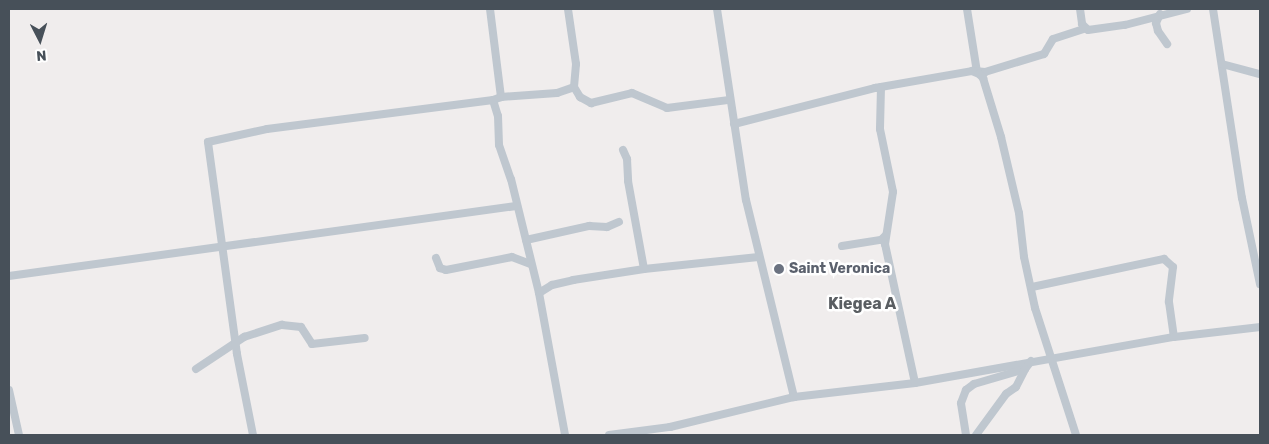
<!DOCTYPE html>
<style>
body{margin:0}
#map{position:relative;width:1269px;height:444px;overflow:hidden;background:#f0eded;font-family:Rubik,sans-serif}
div>[style]{position:absolute}
.minor>*{height:8px;margin:-4px;padding:0 4px;transform-origin:4px;border-radius:4px;background:#bfc7cf}
.dots>*{width:14px;height:14px;translate:-50% -50%;box-sizing:border-box;border:2px solid #fff;border-radius:50%}
span{translate:-50% -50%;white-space:nowrap;text-align:center;line-height:1.15;-webkit-text-stroke:5px #fff;paint-order:stroke}
.worship-label{font-size:14px;color:#5b616d;font-weight:700}
.left{translate:0 -50%;text-align:left}
.quarter-label{font-size:16px;color:#5a5e62;font-weight:700}
.frame{position:absolute;inset:0;border:10px solid #475059;pointer-events:none}
.north{position:absolute;left:15px;top:15px;width:50px;height:50px;-webkit-text-stroke:4px #fff;paint-order:stroke;rotate:175deg;font-size:14px;font-weight:700;line-height:20px;text-align:center;color:#475059}
.north::after{content:'';display:block;margin:auto;width:18px;height:22px;background:#475059;clip-path:polygon(50% 0,100% 100%,50% 72%,0 100%)}
</style>
<div id="map">
<div class="minor">
<i style="left:490px;top:9px;width:89px;rotate:82.9deg"></i>
<i style="left:501px;top:97px;width:9px;rotate:159deg"></i>
<i style="left:493px;top:100px;width:17px;rotate:73deg"></i>
<i style="left:498px;top:116px;width:29px;rotate:88deg"></i>
<i style="left:499px;top:145px;width:36px;rotate:71deg"></i>
<i style="left:511px;top:179px;width:117px;rotate:76.2deg"></i>
<i style="left:539px;top:293px;width:144px;rotate:79.6deg"></i>
<i style="left:717px;top:9px;width:193px;rotate:81.4deg"></i>
<i style="left:746px;top:200px;width:203px;rotate:76.3deg"></i>
<i style="left:967px;top:9px;width:64px;rotate:81deg"></i>
<i style="left:1080px;top:9px;width:15px;rotate:82deg"></i>
<i style="left:1082px;top:24px;width:8px;rotate:45deg"></i>
<i style="left:1088px;top:30px;width:37px;rotate:-8deg"></i>
<i style="left:1125px;top:25px;width:64px;rotate:-14.5deg"></i>
<i style="left:1213px;top:9px;width:191px;rotate:81.3deg"></i>
<i style="left:1242px;top:198px;width:88px;rotate:78.2deg"></i>
<i style="left:1160px;top:14px;width:10px;rotate:114deg"></i>
<i style="left:1156px;top:23px;width:8px;rotate:76deg"></i>
<i style="left:1158px;top:31px;width:16px;rotate:55deg"></i>
<i style="left:1222px;top:64px;width:39px;rotate:15deg"></i>
<i style="left:975px;top:71px;width:10px;rotate:6deg"></i>
<i style="left:985px;top:72px;width:62px;rotate:-17deg"></i>
<i style="left:1044px;top:54px;width:17px;rotate:-59deg"></i>
<i style="left:1053px;top:39px;width:33px;rotate:-18deg"></i>
<i style="left:574px;top:87px;width:12px;rotate:59deg"></i>
<i style="left:580px;top:97px;width:13px;rotate:29deg"></i>
<i style="left:591px;top:103px;width:42px;rotate:-13.7deg"></i>
<i style="left:632px;top:93px;width:38px;rotate:23deg"></i>
<i style="left:667px;top:108px;width:63px;rotate:-7.4deg"></i>
<i style="left:881px;top:87px;width:42px;rotate:91.4deg"></i>
<i style="left:880px;top:129px;width:64px;rotate:78.3deg"></i>
<i style="left:893px;top:192px;width:53px;rotate:98.7deg"></i>
<i style="left:885px;top:244px;width:142px;rotate:77.8deg"></i>
<i style="left:501px;top:97px;width:56px;rotate:-4.1deg"></i>
<i style="left:557px;top:93px;width:18px;rotate:-19deg"></i>
<i style="left:574px;top:87px;width:23px;rotate:-85deg"></i>
<i style="left:576px;top:64px;width:56px;rotate:-98.3deg"></i>
<i style="left:734px;top:124px;width:146px;rotate:-14.3deg"></i>
<i style="left:875px;top:88px;width:98px;rotate:-9.9deg"></i>
<i style="left:972px;top:71px;width:8px;rotate:23deg"></i>
<i style="left:979px;top:74px;width:6px;rotate:45deg"></i>
<i style="left:983px;top:78px;width:62px;rotate:73deg"></i>
<i style="left:1001px;top:137px;width:78px;rotate:76.7deg"></i>
<i style="left:1019px;top:213px;width:44px;rotate:83.5deg"></i>
<i style="left:1024px;top:257px;width:52px;rotate:77.8deg"></i>
<i style="left:1035px;top:308px;width:133px;rotate:72.1deg"></i>
<i style="left:623px;top:150px;width:10px;rotate:66deg"></i>
<i style="left:627px;top:159px;width:22px;rotate:87deg"></i>
<i style="left:628px;top:181px;width:89px;rotate:79.7deg"></i>
<i style="left:644px;top:269px;width:115px;rotate:-6deg"></i>
<i style="left:526px;top:240px;width:65px;rotate:-12.5deg"></i>
<i style="left:589px;top:226px;width:18px;rotate:3deg"></i>
<i style="left:607px;top:227px;width:13px;rotate:-23deg"></i>
<i style="left:842px;top:246px;width:39px;rotate:-9deg"></i>
<i style="left:881px;top:240px;width:6px;rotate:-45deg"></i>
<i style="left:436px;top:258px;width:11px;rotate:68deg"></i>
<i style="left:440px;top:268px;width:6px;rotate:18deg"></i>
<i style="left:446px;top:270px;width:67px;rotate:-11.1deg"></i>
<i style="left:512px;top:257px;width:19px;rotate:21deg"></i>
<i style="left:9px;top:276px;width:512px;rotate:-7.86deg"></i>
<i style="left:1032px;top:287px;width:135px;rotate:-12deg"></i>
<i style="left:1164px;top:259px;width:12px;rotate:42deg"></i>
<i style="left:1173px;top:267px;width:35px;rotate:97deg"></i>
<i style="left:1169px;top:302px;width:35px;rotate:82deg"></i>
<i style="left:539px;top:293px;width:15px;rotate:-32deg"></i>
<i style="left:552px;top:285px;width:22px;rotate:-13deg"></i>
<i style="left:573px;top:280px;width:72px;rotate:-8.8deg"></i>
<i style="left:196px;top:369px;width:58px;rotate:-33.7deg"></i>
<i style="left:244px;top:337px;width:40px;rotate:-18deg"></i>
<i style="left:282px;top:325px;width:19px;rotate:6deg"></i>
<i style="left:301px;top:327px;width:20px;rotate:57deg"></i>
<i style="left:312px;top:344px;width:53px;rotate:-6.5deg"></i>
<i style="left:9px;top:390px;width:46px;rotate:77.5deg"></i>
<i style="left:253px;top:435px;width:83px;rotate:-101.2deg"></i>
<i style="left:237px;top:354px;width:214px;rotate:-97.8deg"></i>
<i style="left:208px;top:142px;width:60px;rotate:-12.4deg"></i>
<i style="left:267px;top:129px;width:228px;rotate:-7.3deg"></i>
<i style="left:609px;top:435px;width:62px;rotate:-7.5deg"></i>
<i style="left:670px;top:427px;width:128px;rotate:-13.6deg"></i>
<i style="left:794px;top:397px;width:122px;rotate:-6.6deg"></i>
<i style="left:915px;top:383px;width:263px;rotate:-10.1deg"></i>
<i style="left:1174px;top:337px;width:87px;rotate:-6.6deg"></i>
<i style="left:966px;top:435px;width:32px;rotate:-99deg"></i>
<i style="left:961px;top:403px;width:14px;rotate:-69deg"></i>
<i style="left:966px;top:390px;width:10px;rotate:-37deg"></i>
<i style="left:974px;top:384px;width:53px;rotate:-16.4deg"></i>
<i style="left:1025px;top:369px;width:10px;rotate:-53deg"></i>
<i style="left:976px;top:435px;width:51px;rotate:-53.8deg"></i>
<i style="left:1006px;top:394px;width:12px;rotate:-35deg"></i>
<i style="left:1016px;top:387px;width:20px;rotate:-63deg"></i>
</div>
<div class="dots">
<i style="left:779px;top:269px;background:#6b7280"></i>
</div>
<div class="worship-label">
<span class="left" style="left:789px;top:269px">Saint Veronica</span>
</div>
<div class="quarter-label">
<span style="left:862px;top:304px">Kiegea A</span>
</div>
<div class="frame"></div>
<div class="north">N</div>
</div>
